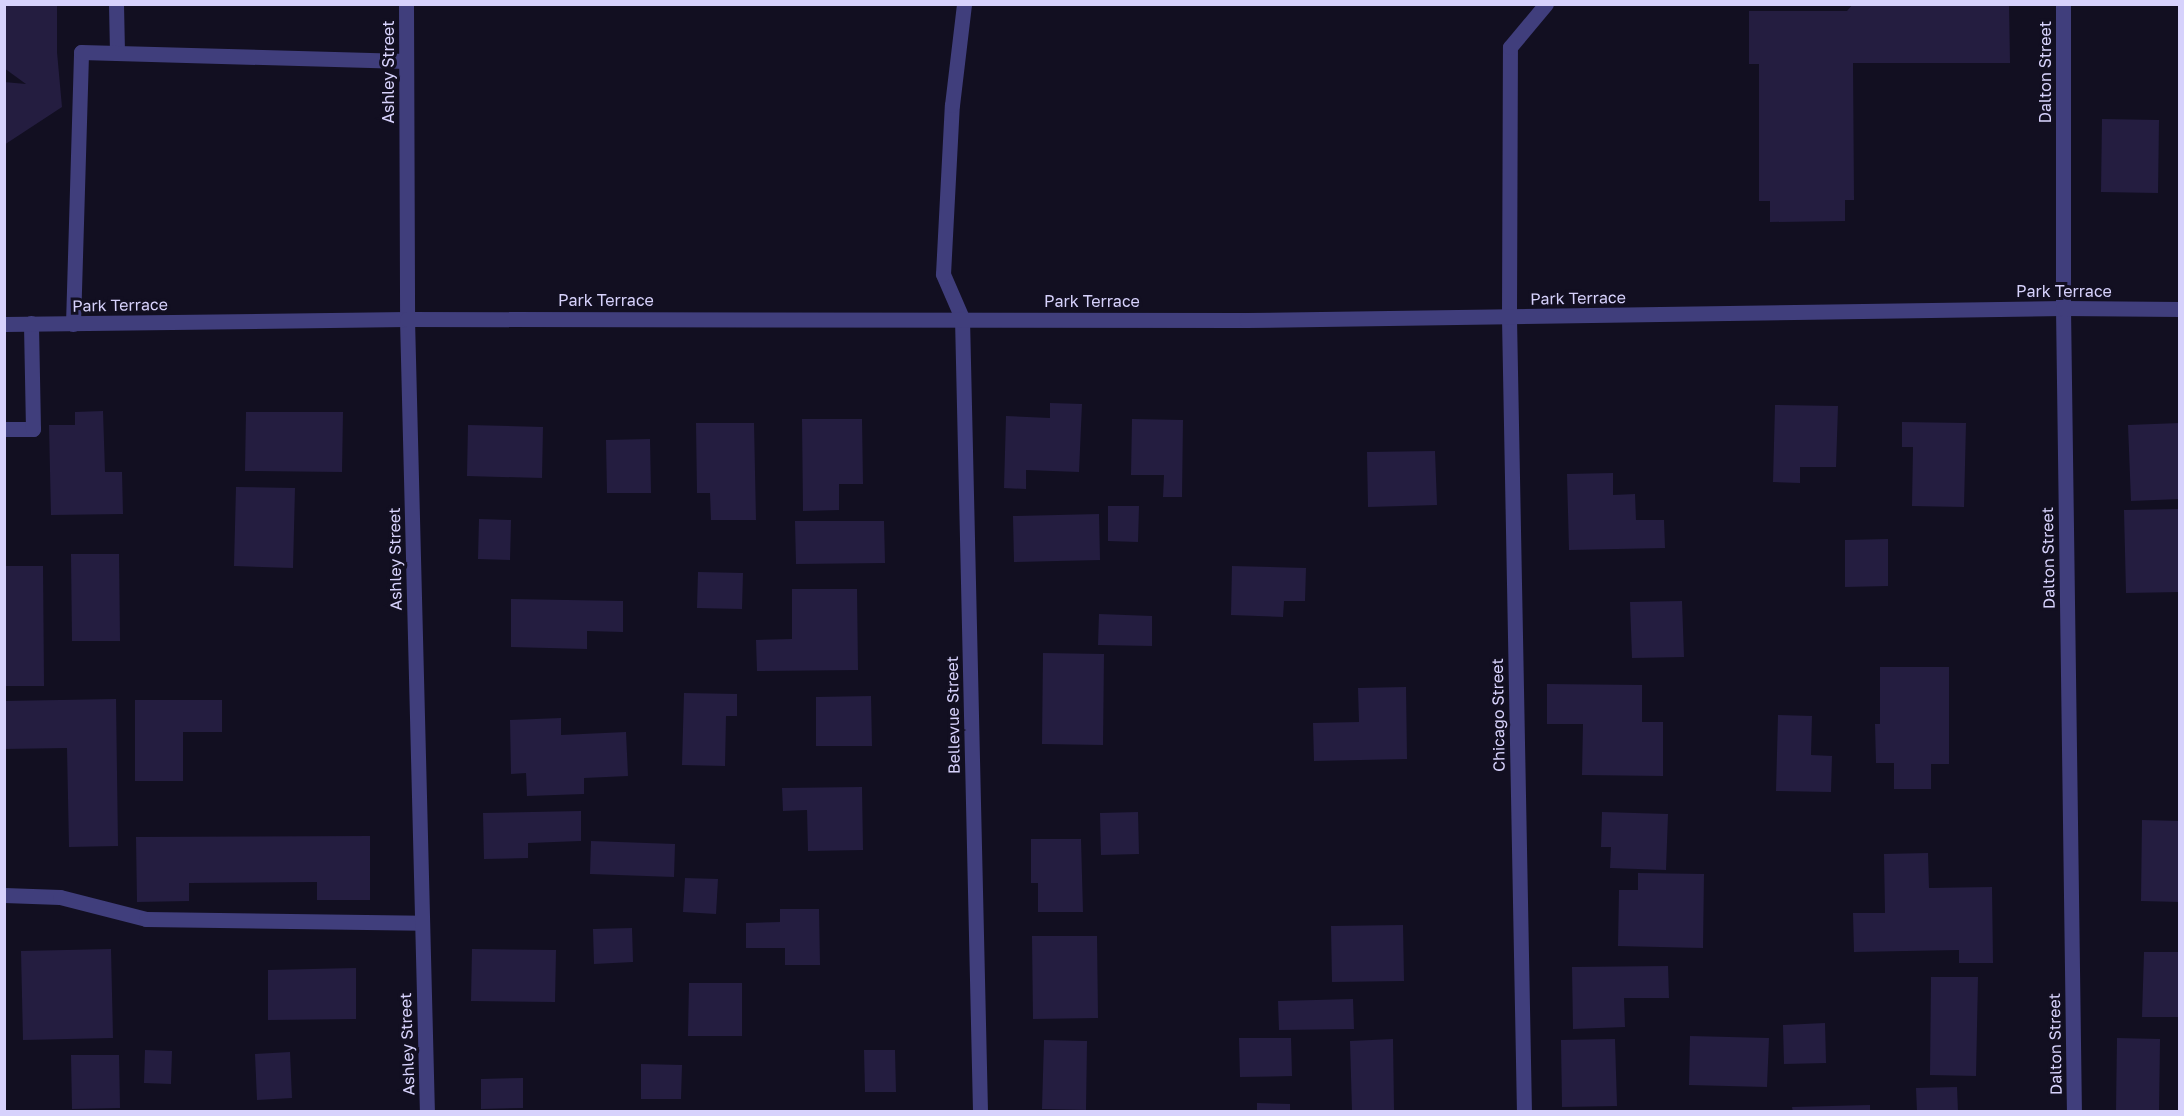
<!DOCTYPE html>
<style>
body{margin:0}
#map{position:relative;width:2184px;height:1116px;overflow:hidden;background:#120f21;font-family:"Golos Text",sans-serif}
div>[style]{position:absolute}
.building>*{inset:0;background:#241d40}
.service>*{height:15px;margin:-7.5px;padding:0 7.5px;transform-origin:7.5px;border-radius:7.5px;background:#403e7c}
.minor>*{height:15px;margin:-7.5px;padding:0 7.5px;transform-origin:7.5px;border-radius:7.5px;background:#403e7c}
.tertiary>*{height:15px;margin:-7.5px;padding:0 7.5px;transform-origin:7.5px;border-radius:7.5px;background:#403e7c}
span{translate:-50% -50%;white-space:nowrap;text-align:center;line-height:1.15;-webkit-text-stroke:6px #120f21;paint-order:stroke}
.street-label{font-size:16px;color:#d7d2fc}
.frame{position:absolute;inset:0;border:6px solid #d7d2fc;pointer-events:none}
</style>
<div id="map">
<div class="building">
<i style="clip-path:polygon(4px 4px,57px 4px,57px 52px,62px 107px,4px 145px,4px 82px,26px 84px,4px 68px)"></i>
<i style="clip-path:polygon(1853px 4px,2009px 4px,2010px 63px,1853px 63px,1854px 200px,1845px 200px,1845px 221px,1770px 222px,1770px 201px,1759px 201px,1759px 64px,1749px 64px,1749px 11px,1847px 11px)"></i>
<i style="clip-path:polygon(2102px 119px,2159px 120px,2158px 193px,2101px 192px)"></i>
<i style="clip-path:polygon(1050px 403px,1082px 404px,1079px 472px,1026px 470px,1026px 489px,1004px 488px,1006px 416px,1050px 418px)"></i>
<i style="clip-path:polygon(1775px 405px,1838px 406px,1836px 467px,1800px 467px,1800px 483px,1773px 482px)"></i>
<i style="clip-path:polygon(103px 411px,105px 472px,122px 472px,123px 514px,51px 515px,49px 425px,75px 425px,75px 412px)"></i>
<i style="clip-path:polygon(246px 412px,343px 412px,342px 472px,245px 471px)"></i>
<i style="clip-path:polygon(802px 419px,862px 419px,863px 484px,839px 484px,839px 510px,803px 511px)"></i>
<i style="clip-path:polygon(1132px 419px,1183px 420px,1182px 497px,1163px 497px,1164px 475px,1131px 475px)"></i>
<i style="clip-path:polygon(1902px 422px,1966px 423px,1964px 507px,1912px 506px,1913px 447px,1902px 447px)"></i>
<i style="clip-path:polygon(696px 423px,754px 423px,756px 520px,711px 520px,710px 493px,697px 493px)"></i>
<i style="clip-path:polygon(2180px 423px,2180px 499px,2131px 501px,2128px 425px)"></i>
<i style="clip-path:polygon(468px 425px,543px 427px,542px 478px,467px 476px)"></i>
<i style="clip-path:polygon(650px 439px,651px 493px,607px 493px,606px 440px)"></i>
<i style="clip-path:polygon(1435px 451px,1437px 505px,1368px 507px,1367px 452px)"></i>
<i style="clip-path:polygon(1613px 473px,1613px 495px,1635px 494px,1636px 520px,1664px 520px,1665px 548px,1569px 550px,1567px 474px)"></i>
<i style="clip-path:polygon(236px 487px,295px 488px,293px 568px,234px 566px)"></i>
<i style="clip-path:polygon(1108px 506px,1139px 506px,1138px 542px,1108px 541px)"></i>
<i style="clip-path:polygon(2180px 509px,2180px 592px,2126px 593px,2124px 510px)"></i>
<i style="clip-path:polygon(1099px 514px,1100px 560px,1014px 562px,1013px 516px)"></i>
<i style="clip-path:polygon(479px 519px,511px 520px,510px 560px,478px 559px)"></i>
<i style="clip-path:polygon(795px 521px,884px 521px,885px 563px,796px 564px)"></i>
<i style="clip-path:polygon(1888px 539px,1888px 586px,1845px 587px,1845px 540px)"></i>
<i style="clip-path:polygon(71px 554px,119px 554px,120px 641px,72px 641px)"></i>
<i style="clip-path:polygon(4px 566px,43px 566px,44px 686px,4px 686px)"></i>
<i style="clip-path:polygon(1232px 566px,1306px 568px,1305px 601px,1284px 601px,1283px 617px,1231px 615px)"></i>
<i style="clip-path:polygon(698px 572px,743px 573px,742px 609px,697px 608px)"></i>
<i style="clip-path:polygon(792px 589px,857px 589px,858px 670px,757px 671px,756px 640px,792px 639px)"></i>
<i style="clip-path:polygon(511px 599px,623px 601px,623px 632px,587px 631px,587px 649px,511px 647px)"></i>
<i style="clip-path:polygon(1682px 601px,1684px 657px,1632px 658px,1630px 602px)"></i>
<i style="clip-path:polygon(1099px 614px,1152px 616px,1152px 646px,1098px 645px)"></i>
<i style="clip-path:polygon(1043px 653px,1104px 654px,1103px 745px,1042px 744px)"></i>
<i style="clip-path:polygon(1880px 667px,1949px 667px,1949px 764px,1931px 764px,1931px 789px,1894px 789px,1894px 763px,1876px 763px,1875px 724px,1880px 724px)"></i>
<i style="clip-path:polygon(1547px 684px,1642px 685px,1642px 722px,1663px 722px,1663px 776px,1582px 775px,1583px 724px,1547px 724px)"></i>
<i style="clip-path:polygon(1406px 687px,1407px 759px,1314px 761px,1313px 723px,1359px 722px,1358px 688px)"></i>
<i style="clip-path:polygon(684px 693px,737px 694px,737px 716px,726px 716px,725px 766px,682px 765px)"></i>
<i style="clip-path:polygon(871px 696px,872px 746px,816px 746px,816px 697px)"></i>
<i style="clip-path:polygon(116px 699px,118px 846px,69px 847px,67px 748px,4px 749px,4px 701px)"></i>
<i style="clip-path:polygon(135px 700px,222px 700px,222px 732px,183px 732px,183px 781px,135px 781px)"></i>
<i style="clip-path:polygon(1778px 715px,1812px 716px,1811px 755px,1832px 756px,1831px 792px,1776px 791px)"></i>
<i style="clip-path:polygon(561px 718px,561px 735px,626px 732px,628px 776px,584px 778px,584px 794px,527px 796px,526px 773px,511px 774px,510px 720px)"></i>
<i style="clip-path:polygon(862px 787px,863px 850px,808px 851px,807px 810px,783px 811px,782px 788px)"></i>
<i style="clip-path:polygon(581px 811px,581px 841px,528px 843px,528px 858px,484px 859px,483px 813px)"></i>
<i style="clip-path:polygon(1138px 812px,1139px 854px,1101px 855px,1100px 813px)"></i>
<i style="clip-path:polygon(1602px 812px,1668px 814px,1666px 870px,1610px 868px,1611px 847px,1601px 847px)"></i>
<i style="clip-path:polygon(2142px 820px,2180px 821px,2180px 902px,2141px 901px)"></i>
<i style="clip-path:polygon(370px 836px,370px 900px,317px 900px,317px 882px,189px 883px,189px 901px,137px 902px,136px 837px)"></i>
<i style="clip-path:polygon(1031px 839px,1081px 839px,1083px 912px,1038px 912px,1038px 883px,1031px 883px)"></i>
<i style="clip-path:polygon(591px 841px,675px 844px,674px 877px,590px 874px)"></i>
<i style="clip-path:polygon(1928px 853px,1929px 888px,1992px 887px,1993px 963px,1959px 963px,1959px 950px,1854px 952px,1853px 913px,1885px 913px,1884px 854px)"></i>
<i style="clip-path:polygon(1638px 873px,1704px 874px,1703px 948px,1618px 946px,1619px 890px,1638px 890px)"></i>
<i style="clip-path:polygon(685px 878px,718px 879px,716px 914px,683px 912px)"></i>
<i style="clip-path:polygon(780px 909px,819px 909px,820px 965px,785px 965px,785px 948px,746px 948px,746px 923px,780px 922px)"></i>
<i style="clip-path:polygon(1403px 925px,1404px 981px,1332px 982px,1331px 926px)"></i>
<i style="clip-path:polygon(632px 928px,633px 962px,594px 964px,593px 929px)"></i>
<i style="clip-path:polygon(1032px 936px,1097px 936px,1098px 1018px,1033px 1019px)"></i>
<i style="clip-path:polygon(111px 949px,113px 1038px,23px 1040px,21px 951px)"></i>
<i style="clip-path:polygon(472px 949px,556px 950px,555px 1002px,471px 1001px)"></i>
<i style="clip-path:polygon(2144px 952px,2180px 952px,2180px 1017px,2142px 1017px)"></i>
<i style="clip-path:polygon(1668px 966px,1669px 998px,1624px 998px,1625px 1027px,1573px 1029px,1572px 967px)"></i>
<i style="clip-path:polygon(356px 968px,356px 1019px,268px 1020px,268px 970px)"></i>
<i style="clip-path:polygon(1931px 977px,1978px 977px,1976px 1076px,1930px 1075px)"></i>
<i style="clip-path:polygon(689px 983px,742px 983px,742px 1036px,688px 1036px)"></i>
<i style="clip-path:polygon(1353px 999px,1354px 1029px,1279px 1030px,1278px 1001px)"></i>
<i style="clip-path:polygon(1825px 1023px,1826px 1063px,1784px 1064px,1783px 1025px)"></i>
<i style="clip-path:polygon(1690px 1036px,1769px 1038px,1767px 1087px,1689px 1085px)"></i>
<i style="clip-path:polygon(1239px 1038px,1291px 1038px,1292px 1076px,1240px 1077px)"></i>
<i style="clip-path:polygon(2117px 1038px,2160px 1039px,2159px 1112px,2116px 1112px)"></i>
<i style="clip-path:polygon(1393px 1039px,1394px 1110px,1352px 1111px,1350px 1041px)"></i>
<i style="clip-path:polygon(1615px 1039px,1617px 1106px,1562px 1107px,1561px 1040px)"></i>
<i style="clip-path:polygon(1044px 1040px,1087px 1041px,1086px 1110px,1042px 1109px)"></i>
<i style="clip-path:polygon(145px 1050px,172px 1051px,171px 1084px,144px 1083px)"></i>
<i style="clip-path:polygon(864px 1050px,895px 1050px,896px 1092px,865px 1092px)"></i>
<i style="clip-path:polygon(290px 1052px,292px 1098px,257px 1100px,255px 1054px)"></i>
<i style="clip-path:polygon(71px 1055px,119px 1055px,120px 1108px,72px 1109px)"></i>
<i style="clip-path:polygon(641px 1064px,682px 1065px,681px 1099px,641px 1099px)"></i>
<i style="clip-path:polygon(523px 1078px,523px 1108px,481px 1109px,481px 1079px)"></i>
<i style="clip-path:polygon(1957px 1087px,1958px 1112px,1917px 1112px,1916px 1088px)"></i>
<i style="clip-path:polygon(1257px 1103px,1290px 1104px,1290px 1112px,1257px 1112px)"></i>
<i style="clip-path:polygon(1870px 1105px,1870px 1112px,1793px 1112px,1792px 1107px)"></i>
</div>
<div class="service">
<i style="left:116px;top:4px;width:49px;rotate:88.8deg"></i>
<i style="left:962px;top:318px;width:48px;rotate:-113.4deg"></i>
<i style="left:943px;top:274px;width:169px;rotate:-87deg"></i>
<i style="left:952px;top:105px;width:102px;rotate:-83.2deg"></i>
<i style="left:1509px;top:318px;width:271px;rotate:-89.8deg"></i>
<i style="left:1510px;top:47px;width:56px;rotate:-50.1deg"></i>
<i style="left:73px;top:324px;width:272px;rotate:-88.3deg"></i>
<i style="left:81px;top:52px;width:325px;rotate:1.6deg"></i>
<i style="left:4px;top:429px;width:29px"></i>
<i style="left:33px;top:429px;width:106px;rotate:-91.1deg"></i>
<i style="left:4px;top:895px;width:56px;rotate:2deg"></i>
<i style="left:60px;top:897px;width:89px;rotate:14.3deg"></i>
<i style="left:146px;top:919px;width:276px;rotate:0.8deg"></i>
</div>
<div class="minor">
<i style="left:406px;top:4px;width:315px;rotate:89.8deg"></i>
<i style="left:407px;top:319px;width:793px;rotate:88.56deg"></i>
<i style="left:2063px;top:4px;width:304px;rotate:90deg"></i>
<i style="left:2063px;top:308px;width:804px;rotate:89.22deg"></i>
<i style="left:962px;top:318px;width:794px;rotate:88.7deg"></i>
<i style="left:1509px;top:318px;width:794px;rotate:88.92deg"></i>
</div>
<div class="tertiary">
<i style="left:4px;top:324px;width:403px;rotate:-0.7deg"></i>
<i style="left:407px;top:319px;width:839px;rotate:0.07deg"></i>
<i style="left:1246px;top:320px;width:817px;rotate:-0.84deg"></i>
<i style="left:2063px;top:308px;width:117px;rotate:0.5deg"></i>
</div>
<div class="street-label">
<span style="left:388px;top:72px;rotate:-90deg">Ashley Street</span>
<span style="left:2045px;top:72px;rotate:-90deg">Dalton Street</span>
<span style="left:2064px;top:291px">Park Terrace</span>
<span style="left:1578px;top:298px;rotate:-1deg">Park Terrace</span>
<span style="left:606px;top:300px">Park Terrace</span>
<span style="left:1092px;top:301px">Park Terrace</span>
<span style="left:120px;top:305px;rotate:-1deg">Park Terrace</span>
<span style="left:2048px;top:558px;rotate:-91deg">Dalton Street</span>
<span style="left:395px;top:559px;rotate:-91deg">Ashley Street</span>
<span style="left:953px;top:715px;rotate:-91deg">Bellevue Street</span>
<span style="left:1498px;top:715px;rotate:-91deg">Chicago Street</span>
<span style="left:407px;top:1044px;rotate:-92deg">Ashley Street</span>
<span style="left:2055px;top:1044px;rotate:-91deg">Dalton Street</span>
</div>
<div class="frame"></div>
</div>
